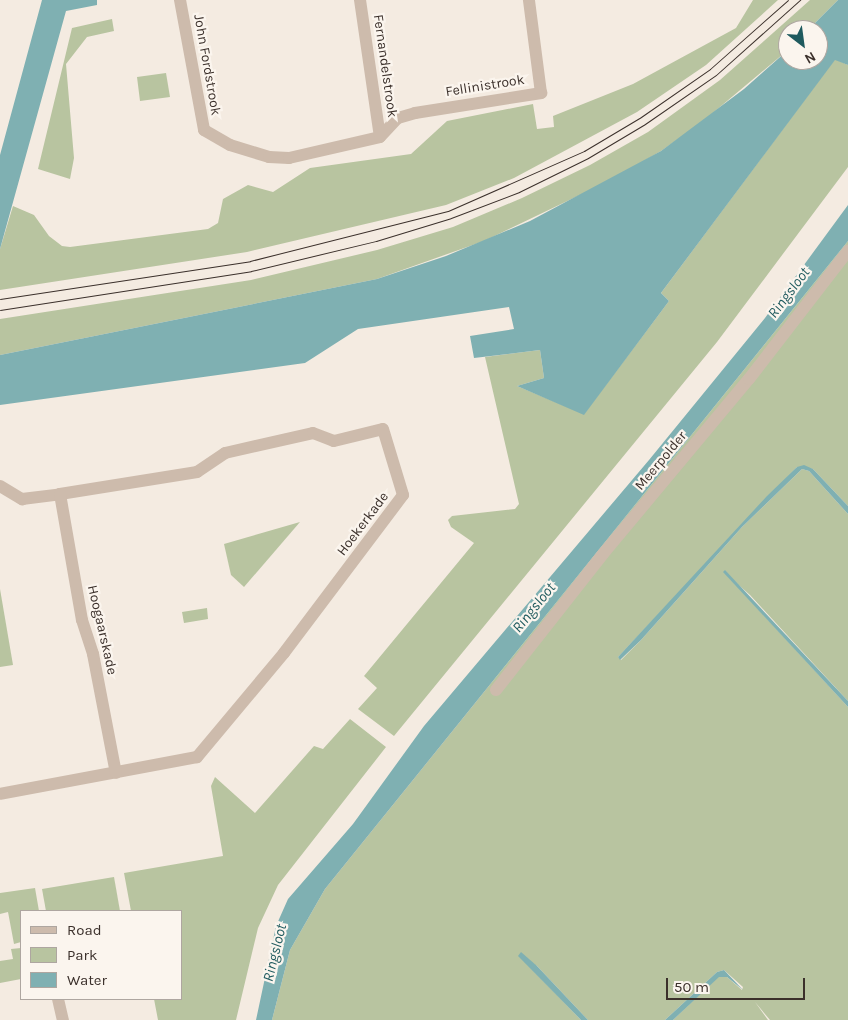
<!DOCTYPE html>
<style>
body{margin:0}
#map{position:relative;width:848px;height:1020px;overflow:hidden;background:#f4ebe1;font-family:Karla,sans-serif}
div>[style]{position:absolute}
.green>*{inset:0;background:#b8c4a0}
.water>*{inset:0;background:#7fb0b2}
.minor>*{height:12px;margin:-6px;padding:0 6px;transform-origin:6px;border-radius:6px;background:#cdbbac}
.tram>*{height:1px;margin:-0.5px;padding:0 0.5px;transform-origin:0.5px;border-radius:0.5px;background:#3b302b}
span{translate:-50% -50%;white-space:nowrap;text-align:center;line-height:1.15;-webkit-text-stroke:4.5px #fbf5ee;paint-order:stroke}
.street-label{font-size:14px;color:#3b302b}
.water-label{font-size:15px;color:#1f5a5e;font-style:italic}
.legend{position:absolute;left:20px;top:910px;width:162px;height:90px;box-sizing:border-box;background:#fbf5ee;border:1px solid #aea6a0;margin:0;padding:6px 9px;list-style:none;font-size:15px;color:#3b302b}
.legend li{display:flex;align-items:center;gap:10px;height:25px}
.legend b{width:25px;border:1px solid #aea6a0}
.north{position:absolute;left:778px;top:20px;width:50px;height:50px;box-sizing:border-box;background:#fbf5ee;border:1px solid #aea6a0;border-radius:50%;rotate:150deg;font-size:14px;font-weight:700;line-height:20px;text-align:center;color:#3b302b}
.north::after{content:'';display:block;margin:auto;width:18px;height:22px;background:#1f5a5e;clip-path:polygon(50% 0,100% 100%,50% 72%,0 100%)}
.scale{position:absolute;left:666px;top:978px;width:139px;height:22px;box-sizing:border-box;border:2px solid #3b302b;border-top:0;padding-left:6px;font-size:15px;line-height:18px;white-space:nowrap;color:#3b302b;-webkit-text-stroke:4px #fbf5ee;paint-order:stroke}
</style>
<div id="map">
<div class="green">
<i style="clip-path:polygon(753px 0,778px 0,706px 65px,637px 112px,514px 178px,446px 205px,247px 252px,0 290px,0 249px,13px 206px,34px 215px,49px 236px,62px 246px,70px 247px,208px 229px,218px 223px,223px 199px,248px 185px,273px 192px,310px 168px,411px 154px,447px 121px,533px 104px,537px 129px,554px 127px,553px 116px,633px 84px,736px 28px)"></i>
<i style="clip-path:polygon(810px 0,838px 0,808px 30px,788px 30px,788px 50px,702px 122px,661px 151px,611px 180px,484px 241px,377px 279px,0 355px,0 319px,251px 280px,377px 250px,453px 227px,522px 198px,590px 165px,648px 132px,720px 80px)"></i>
<i style="clip-path:polygon(112px 19px,114px 31px,87px 37px,66px 64px,74px 158px,70px 179px,38px 169px,72px 28px)"></i>
<i style="clip-path:polygon(835px 59px,848px 65px,848px 167px,717px 342px,394px 736px,358px 709px,377px 688px,364px 676px,474px 543px,451px 527px,448px 520px,452px 516px,515px 509px,519px 504px,485px 357px,540px 350px,544px 378px,517px 386px,584px 414px,669px 301px,661px 293px)"></i>
<i style="clip-path:polygon(166px 73px,170px 97px,140px 101px,137px 77px)"></i>
<i style="clip-path:polygon(848px 241px,848px 506px,813px 469px,797px 467px,618px 657px,621px 660px,641px 640px,742px 527px,802px 469px,809px 471px,848px 514px,848px 701px,750px 595px,724px 572px,848px 707px,848px 1020px,770px 1020px,755px 1002px,768px 1020px,673px 1020px,718px 977px,727px 977px,742px 990px,743px 987px,724px 970px,717px 972px,665px 1020px,588px 1020px,537px 966px,519px 956px,581px 1020px,272px 1020px,290px 950px,325px 889px)"></i>
<i style="clip-path:polygon(300px 522px,244px 587px,231px 575px,224px 544px)"></i>
<i style="clip-path:polygon(0 589px,13px 665px,0 667px)"></i>
<i style="clip-path:polygon(207px 608px,208px 619px,184px 623px,182px 612px)"></i>
<i style="clip-path:polygon(350px 719px,386px 747px,278px 885px,258px 928px,236px 1020px,158px 1020px,154px 999px,181px 999px,181px 911px,131px 911px,124px 873px,223px 856px,211px 786px,215px 777px,255px 813px,314px 746px,323px 749px)"></i>
<i style="clip-path:polygon(114px 877px,120px 911px,46px 911px,42px 889px)"></i>
<i style="clip-path:polygon(35px 888px,39px 911px,21px 911px,21px 942px,14px 944px,8px 912px,0 914px,0 893px)"></i>
<i style="clip-path:polygon(21px 948px,21px 979px,0 983px,0 961px,13px 959px,11px 949px)"></i>
</div>
<div class="water">
<i style="clip-path:polygon(42px 0,97px 0,97px 5px,66px 11px,0 249px,0 155px)"></i>
<i style="clip-path:polygon(838px 0,848px 0,848px 65px,835px 60px,661px 293px,669px 301px,584px 415px,517px 386px,544px 378px,540px 350px,474px 358px,470px 336px,514px 329px,509px 307px,358px 329px,305px 363px,0 405px,0 355px,377px 279px,446px 256px,530px 221px,661px 151px,744px 89px,788px 50px,788px 60px,818px 60px,818px 30px,808px 30px)"></i>
<i style="clip-path:polygon(848px 205px,848px 241px,325px 889px,290px 950px,272px 1020px,256px 1020px,276px 926px,288px 899px,353px 824px,424px 726px,649px 460px,765px 318px)"></i>
<i style="clip-path:polygon(804px 465px,813px 469px,848px 506px,848px 514px,809px 471px,802px 469px,742px 527px,641px 640px,620px 660px,618px 657px,767px 496px,797px 467px)"></i>
<i style="clip-path:polygon(725px 570px,848px 701px,848px 707px,723px 572px)"></i>
<i style="clip-path:polygon(521px 952px,537px 966px,588px 1020px,581px 1020px,518px 956px)"></i>
<i style="clip-path:polygon(724px 970px,743px 990px,727px 977px,719px 977px,673px 1020px,665px 1020px,717px 972px)"></i>
</div>
<div class="minor">
<i style="left:180px;top:0;width:132px;rotate:79.5deg"></i>
<i style="left:204px;top:130px;width:30px;rotate:30deg"></i>
<i style="left:230px;top:145px;width:41px;rotate:17.1deg"></i>
<i style="left:269px;top:157px;width:20px;rotate:3deg"></i>
<i style="left:289px;top:158px;width:93px;rotate:-13deg"></i>
<i style="left:360px;top:0;width:138px;rotate:81.7deg"></i>
<i style="left:380px;top:137px;width:26px;rotate:-47deg"></i>
<i style="left:398px;top:118px;width:18px;rotate:-16deg"></i>
<i style="left:415px;top:113px;width:128px;rotate:-9deg"></i>
<i style="left:541px;top:93px;width:94px;rotate:-97.4deg"></i>
<i style="left:0;top:486px;width:26px;rotate:31deg"></i>
<i style="left:22px;top:499px;width:38px;rotate:-7deg"></i>
<i style="left:60px;top:494px;width:139px;rotate:-9.1deg"></i>
<i style="left:197px;top:472px;width:34px;rotate:-34deg"></i>
<i style="left:225px;top:453px;width:90px;rotate:-12.8deg"></i>
<i style="left:313px;top:433px;width:22px;rotate:21deg"></i>
<i style="left:334px;top:441px;width:50px;rotate:-13.8deg"></i>
<i style="left:383px;top:429px;width:69px;rotate:73.1deg"></i>
<i style="left:403px;top:495px;width:198px;rotate:127deg"></i>
<i style="left:284px;top:653px;width:136px;rotate:129.9deg"></i>
<i style="left:197px;top:757px;width:200px;rotate:169.4deg"></i>
<i style="left:60px;top:494px;width:128px;rotate:80.1deg"></i>
<i style="left:82px;top:620px;width:36px;rotate:72deg"></i>
<i style="left:93px;top:654px;width:121px;rotate:79.1deg"></i>
<i style="left:496px;top:690px;width:173px;rotate:-51.8deg"></i>
<i style="left:603px;top:554px;width:228px;rotate:-50.2deg"></i>
<i style="left:749px;top:379px;width:162px;rotate:-52.3deg"></i>
<i style="left:58px;top:999px;width:22px;rotate:77deg"></i>
</div>
<div class="tram">
<i style="left:0;top:299px;width:253px;rotate:-8.6deg"></i>
<i style="left:250px;top:261px;width:204px;rotate:-14.2deg"></i>
<i style="left:448px;top:211px;width:149px;rotate:-23.8deg"></i>
<i style="left:584px;top:151px;width:66px;rotate:-30.8deg"></i>
<i style="left:641px;top:117px;width:84px;rotate:-34.8deg"></i>
<i style="left:710px;top:69px;width:104px;rotate:-41.5deg"></i>
<i style="left:0;top:310px;width:254px;rotate:-8.8deg"></i>
<i style="left:251px;top:271px;width:129px;rotate:-13.5deg"></i>
<i style="left:376px;top:241px;width:78px;rotate:-17deg"></i>
<i style="left:451px;top:218px;width:73px;rotate:-20.9deg"></i>
<i style="left:519px;top:192px;width:77px;rotate:-26.2deg"></i>
<i style="left:588px;top:158px;width:66px;rotate:-30.8deg"></i>
<i style="left:645px;top:124px;width:86px;rotate:-34.6deg"></i>
<i style="left:716px;top:75px;width:113px;rotate:-41.8deg"></i>
</div>
<div class="street-label">
<span style="left:207px;top:65px;rotate:80deg">John Fordstrook</span>
<span style="left:385px;top:66px;rotate:82deg">Fernandelstrook</span>
<span style="left:485px;top:86px;rotate:-9deg">Fellinistrook</span>
<span style="left:661px;top:461px;rotate:-50deg">Meerpolder</span>
<span style="left:363px;top:524px;rotate:-53deg">Hoekerkade</span>
<span style="left:102px;top:630px;rotate:77deg">Hoogaarskade</span>
</div>
<div class="water-label">
<span style="left:789px;top:293px;rotate:-53deg">Ringsloot</span>
<span style="left:534px;top:608px;rotate:-51deg">Ringsloot</span>
<span style="left:275px;top:953px;rotate:-76deg">Ringsloot</span>
</div>
<ul class="legend">
<li><b style="height:6px;background:#cdbbac"></b>Road</li>
<li><b style="height:14px;background:#b8c4a0"></b>Park</li>
<li><b style="height:14px;background:#7fb0b2"></b>Water</li>
</ul>
<div class="north">N</div>
<div class="scale">50 m</div>
</div>
